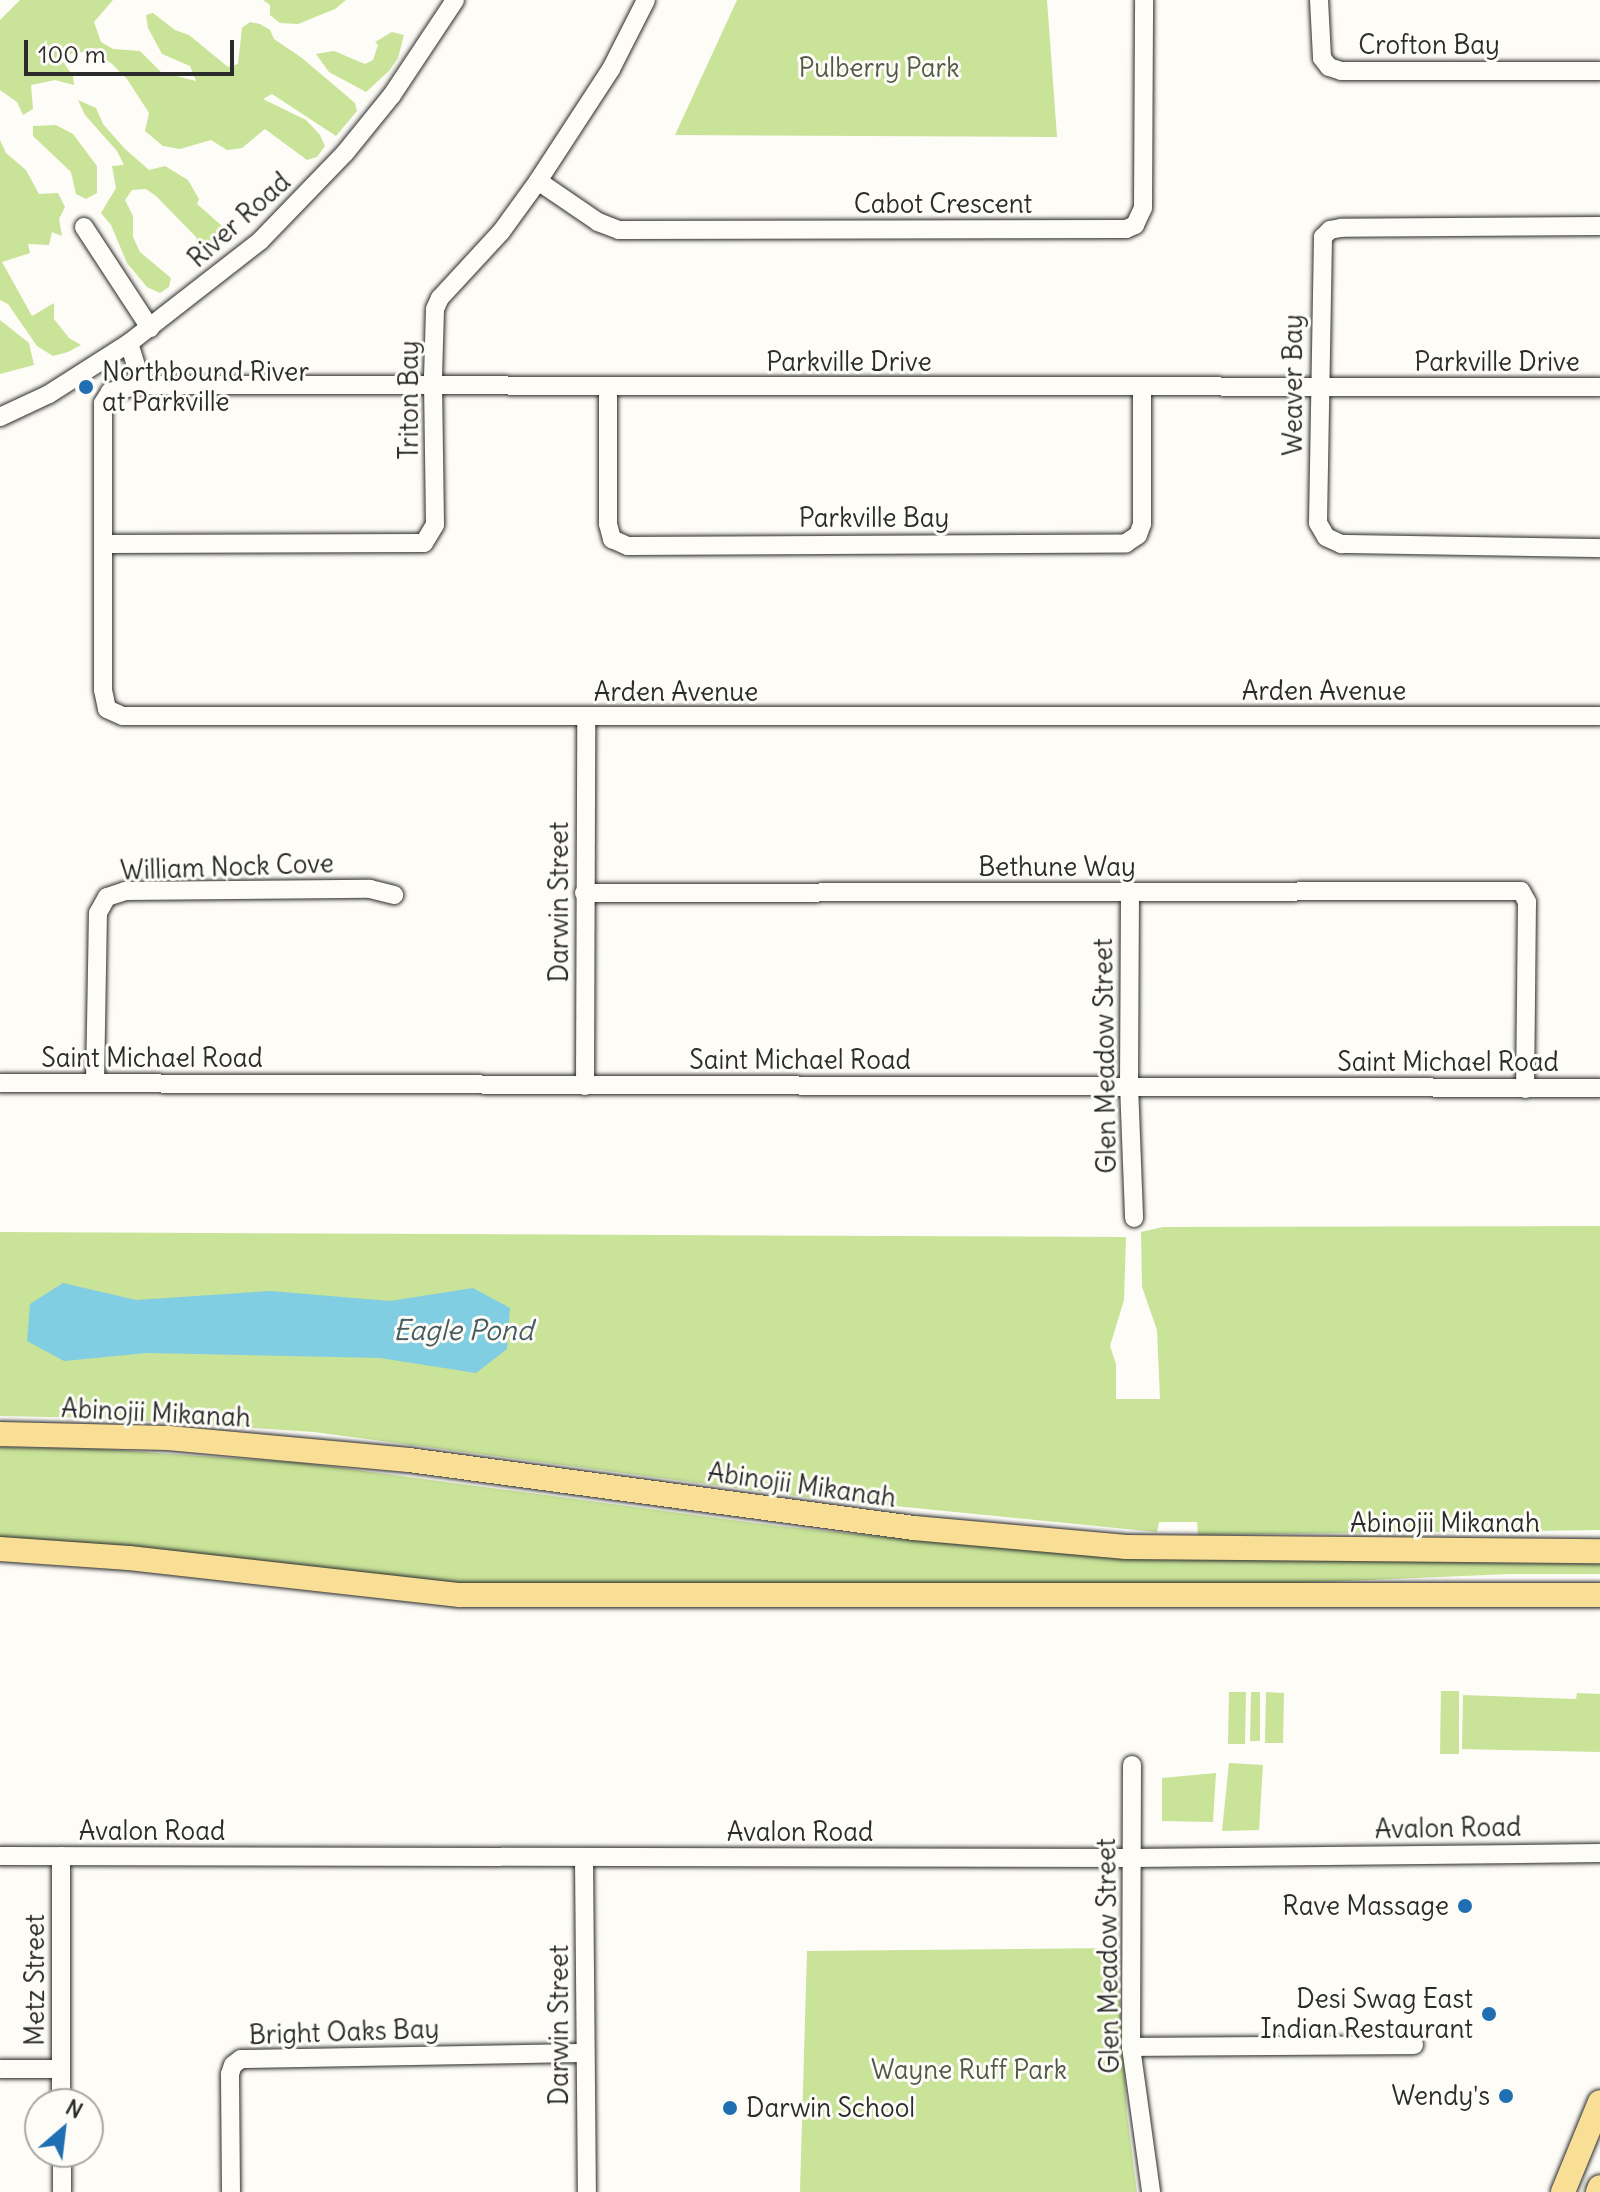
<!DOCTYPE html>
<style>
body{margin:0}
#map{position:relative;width:1600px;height:2192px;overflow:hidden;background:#fdfcf7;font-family:Delius,sans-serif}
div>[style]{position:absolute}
.green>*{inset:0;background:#c9e399}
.water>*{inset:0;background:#81cde1}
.roads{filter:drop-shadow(0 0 2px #2b2b2b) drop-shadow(0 0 2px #2b2b2b)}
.minor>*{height:18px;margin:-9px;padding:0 9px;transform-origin:9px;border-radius:9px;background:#fdfcf7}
.major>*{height:24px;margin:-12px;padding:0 12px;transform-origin:12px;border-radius:12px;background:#f9df96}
.dots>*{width:22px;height:22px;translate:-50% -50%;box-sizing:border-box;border:4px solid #fdfcf7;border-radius:50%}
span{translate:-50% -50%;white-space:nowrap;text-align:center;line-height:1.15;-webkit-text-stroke:6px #fdfcf7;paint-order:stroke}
.street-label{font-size:26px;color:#2b2b2b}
.park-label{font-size:26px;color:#525946}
.poi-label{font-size:26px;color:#2b2b2b}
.left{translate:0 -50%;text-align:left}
.right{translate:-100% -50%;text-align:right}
.water-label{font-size:28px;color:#455c62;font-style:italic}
.north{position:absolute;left:24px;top:2088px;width:80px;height:80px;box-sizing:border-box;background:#fdfcf7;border:2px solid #a9a8a5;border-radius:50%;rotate:28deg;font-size:22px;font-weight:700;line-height:32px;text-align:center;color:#2b2b2b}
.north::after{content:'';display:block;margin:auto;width:28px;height:36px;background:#1f6fb2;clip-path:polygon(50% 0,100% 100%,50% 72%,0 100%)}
.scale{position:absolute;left:24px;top:40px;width:210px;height:36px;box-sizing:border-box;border:4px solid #2b2b2b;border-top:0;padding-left:10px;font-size:24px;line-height:28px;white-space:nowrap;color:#2b2b2b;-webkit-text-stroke:6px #fdfcf7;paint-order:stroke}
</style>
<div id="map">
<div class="green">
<i style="clip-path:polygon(20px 0,113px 0,94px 22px,101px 42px,113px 49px,140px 51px,161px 72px,196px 81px,190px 66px,162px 54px,148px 28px,146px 15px,153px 13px,175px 30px,189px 35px,228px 67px,238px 64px,242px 28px,250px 22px,260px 24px,270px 30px,274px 39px,302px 58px,355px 103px,357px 111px,336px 136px,272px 94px,263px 99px,306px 120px,320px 135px,325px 146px,317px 157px,307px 160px,265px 129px,242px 148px,227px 150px,211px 140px,180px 149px,163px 146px,145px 131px,149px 113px,127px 79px,111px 63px,88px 51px,59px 56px,73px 76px,74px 85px,55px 80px,31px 85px,33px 109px,23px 115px,17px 102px,0 90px,0 20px)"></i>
<i style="clip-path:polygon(263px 0,346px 0,335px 9px,298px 24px,280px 23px,270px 15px,270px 5px)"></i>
<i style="clip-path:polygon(737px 0,1047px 0,1057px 137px,675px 135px)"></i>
<i style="clip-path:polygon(392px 32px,404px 35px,398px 58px,389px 71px,366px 92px,329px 72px,316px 54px,334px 51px,365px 64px,373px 60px,378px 45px,375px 42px)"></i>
<i style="clip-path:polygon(78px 100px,96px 108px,103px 124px,125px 149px,149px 170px,165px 166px,188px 180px,199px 199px,197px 204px,221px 225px,229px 237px,215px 248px,200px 252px,196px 237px,156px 196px,146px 189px,132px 190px,125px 200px,133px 216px,133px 237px,140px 252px,171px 278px,169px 287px,160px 293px,147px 287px,127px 263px,111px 225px,101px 213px,116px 188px,112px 166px,124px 165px,117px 151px,85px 115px)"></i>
<i style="clip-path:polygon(56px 125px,73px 134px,97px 166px,97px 193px,86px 199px,76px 194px,71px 172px,33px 136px,33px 126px)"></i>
<i style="clip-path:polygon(0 140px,6px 153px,26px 170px,39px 194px,58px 193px,65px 207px,59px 219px,62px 236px,52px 232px,49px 245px,28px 244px,30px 253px,2px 262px,32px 316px,54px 303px,54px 319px,69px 338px,81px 345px,68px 352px,53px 356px,37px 346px,8px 304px,0 300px)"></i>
<i style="clip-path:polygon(0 320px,29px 343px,34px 365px,0 374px)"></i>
<i style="clip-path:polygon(1600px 1226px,1600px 1530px,1198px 1535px,1197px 1522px,1159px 1522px,1157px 1532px,804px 1497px,314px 1432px,102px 1418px,0 1416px,0 1232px,1126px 1237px,1124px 1300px,1110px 1346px,1116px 1364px,1116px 1399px,1160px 1399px,1157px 1330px,1142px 1287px,1141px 1232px,1163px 1227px)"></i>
<i style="clip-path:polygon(0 1447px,98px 1449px,304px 1463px,778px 1526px,953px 1544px,1149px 1559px,1600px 1564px,1600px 1574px,1510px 1574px,1203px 1587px,462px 1588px,0 1543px)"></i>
<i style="clip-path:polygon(1441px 1691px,1459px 1691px,1459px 1754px,1440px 1754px)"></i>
<i style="clip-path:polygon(1229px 1692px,1246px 1692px,1245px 1744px,1228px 1744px)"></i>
<i style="clip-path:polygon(1251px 1692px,1260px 1692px,1260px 1741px,1250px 1741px)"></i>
<i style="clip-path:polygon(1266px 1692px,1284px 1693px,1283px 1743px,1265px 1743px)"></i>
<i style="clip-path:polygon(1577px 1693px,1600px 1694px,1600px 1752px,1462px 1749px,1463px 1695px,1576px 1699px)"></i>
<i style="clip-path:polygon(1229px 1763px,1263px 1765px,1259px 1830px,1222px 1831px)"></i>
<i style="clip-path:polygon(1216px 1773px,1213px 1822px,1162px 1821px,1162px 1778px)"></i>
<i style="clip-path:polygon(1117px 1948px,1127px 2114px,1137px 2192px,800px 2192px,807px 1951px)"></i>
</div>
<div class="water">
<i style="clip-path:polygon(63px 1283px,136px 1300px,270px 1291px,390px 1301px,473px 1288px,510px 1308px,507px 1349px,476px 1373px,380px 1358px,147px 1353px,64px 1361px,27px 1341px,30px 1304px)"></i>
</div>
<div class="roads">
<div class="minor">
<i style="left:1319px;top:0;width:58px;rotate:87deg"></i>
<i style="left:1322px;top:58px;width:11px;rotate:52deg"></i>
<i style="left:1329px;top:67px;width:13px;rotate:18deg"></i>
<i style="left:1341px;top:71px;width:259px"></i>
<i style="left:538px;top:181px;width:73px;rotate:34.3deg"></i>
<i style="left:598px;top:222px;width:22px;rotate:21deg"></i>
<i style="left:619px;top:230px;width:507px;rotate:-0.11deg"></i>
<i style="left:1126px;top:229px;width:10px;rotate:-24deg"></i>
<i style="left:1135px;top:225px;width:19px;rotate:-65deg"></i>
<i style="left:1143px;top:208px;width:208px;rotate:-89.7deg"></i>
<i style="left:1600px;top:226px;width:259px;rotate:179.6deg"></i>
<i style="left:1341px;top:228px;width:11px;rotate:170deg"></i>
<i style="left:1330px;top:230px;width:10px;rotate:135deg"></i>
<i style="left:1323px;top:237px;width:286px;rotate:91deg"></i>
<i style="left:1318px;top:523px;width:16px;rotate:60deg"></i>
<i style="left:1326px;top:537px;width:17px;rotate:25deg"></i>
<i style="left:1341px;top:544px;width:259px;rotate:0.9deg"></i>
<i style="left:84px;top:227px;width:121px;rotate:56.8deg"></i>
<i style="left:129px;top:343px;width:44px;rotate:72.8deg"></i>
<i style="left:142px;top:385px;width:1458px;rotate:0.08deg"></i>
<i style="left:142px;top:385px;width:33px;rotate:168deg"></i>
<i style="left:110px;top:392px;width:13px;rotate:122deg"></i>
<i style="left:103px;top:403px;width:287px;rotate:90deg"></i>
<i style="left:103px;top:690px;width:19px;rotate:78deg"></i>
<i style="left:107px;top:709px;width:17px;rotate:24deg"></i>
<i style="left:123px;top:716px;width:1477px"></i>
<i style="left:608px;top:388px;width:136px;rotate:90deg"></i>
<i style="left:608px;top:524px;width:16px;rotate:75deg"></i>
<i style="left:612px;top:539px;width:17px;rotate:24deg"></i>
<i style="left:628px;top:546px;width:498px;rotate:-0.3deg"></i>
<i style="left:1126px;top:543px;width:14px;rotate:-34deg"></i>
<i style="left:1138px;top:535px;width:12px;rotate:-70deg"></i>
<i style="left:1142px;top:524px;width:136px;rotate:-90deg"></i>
<i style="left:0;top:417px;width:54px;rotate:-25.1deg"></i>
<i style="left:49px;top:394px;width:95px;rotate:-32.5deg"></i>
<i style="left:129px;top:343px;width:166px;rotate:-37.9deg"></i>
<i style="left:260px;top:241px;width:122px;rotate:-46deg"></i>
<i style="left:345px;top:153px;width:75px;rotate:-51deg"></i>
<i style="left:392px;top:95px;width:114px;rotate:-56.4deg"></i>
<i style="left:104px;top:544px;width:320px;rotate:-0.2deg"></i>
<i style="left:424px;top:543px;width:21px;rotate:-59deg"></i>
<i style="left:435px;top:525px;width:148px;rotate:-90.8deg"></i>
<i style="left:433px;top:377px;width:68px;rotate:-88.3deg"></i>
<i style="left:435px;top:309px;width:12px;rotate:-66deg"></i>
<i style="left:440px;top:298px;width:90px;rotate:-47.3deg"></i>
<i style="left:501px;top:232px;width:63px;rotate:-54deg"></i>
<i style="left:538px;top:181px;width:134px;rotate:-56.9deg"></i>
<i style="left:611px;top:69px;width:77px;rotate:-63.1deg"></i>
<i style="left:584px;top:893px;width:937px;rotate:-0.12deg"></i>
<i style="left:1521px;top:891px;width:13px;rotate:61deg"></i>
<i style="left:1527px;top:902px;width:187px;rotate:90.6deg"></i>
<i style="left:1130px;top:893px;width:192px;rotate:90.3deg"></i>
<i style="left:1129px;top:1085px;width:133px;rotate:87.8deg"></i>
<i style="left:0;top:1083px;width:1600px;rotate:0.18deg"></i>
<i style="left:95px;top:1083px;width:170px;rotate:-89deg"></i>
<i style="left:98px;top:913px;width:18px;rotate:-61deg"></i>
<i style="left:107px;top:897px;width:19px;rotate:-18deg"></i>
<i style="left:125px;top:891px;width:245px;rotate:-0.5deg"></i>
<i style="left:370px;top:889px;width:25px;rotate:14deg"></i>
<i style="left:585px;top:1086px;width:368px;rotate:-89.8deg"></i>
<i style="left:1132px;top:1765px;width:282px;rotate:90.2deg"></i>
<i style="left:1131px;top:2047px;width:146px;rotate:82.1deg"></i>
<i style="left:0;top:1856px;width:1132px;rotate:0.1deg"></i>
<i style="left:1132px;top:1858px;width:468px;rotate:-0.6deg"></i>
<i style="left:61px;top:1856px;width:248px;rotate:90deg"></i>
<i style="left:584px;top:1858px;width:334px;rotate:89.5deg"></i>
<i style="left:1131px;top:2047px;width:283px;rotate:-0.4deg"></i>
<i style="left:0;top:2069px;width:61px"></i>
<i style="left:62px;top:2152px;width:40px;rotate:90deg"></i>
<i style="left:231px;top:2192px;width:118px;rotate:-90.5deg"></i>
<i style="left:230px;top:2074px;width:9px;rotate:-72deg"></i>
<i style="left:233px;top:2065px;width:10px;rotate:-37deg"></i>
<i style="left:241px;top:2059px;width:344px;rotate:-1deg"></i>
</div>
<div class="major">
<i style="left:0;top:1434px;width:168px;rotate:1.4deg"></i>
<i style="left:168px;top:1438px;width:242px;rotate:5.2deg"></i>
<i style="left:409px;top:1460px;width:510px;rotate:7.67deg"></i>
<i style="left:914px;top:1528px;width:213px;rotate:5.1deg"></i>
<i style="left:1126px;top:1547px;width:474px;rotate:0.5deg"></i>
<i style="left:0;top:1549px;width:129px;rotate:4deg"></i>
<i style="left:129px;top:1558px;width:333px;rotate:6.4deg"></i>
<i style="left:460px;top:1595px;width:1140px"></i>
<i style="left:1563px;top:2192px;width:97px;rotate:-67.7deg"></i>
<i style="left:1598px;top:2192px;width:5px;rotate:-68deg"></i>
</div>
</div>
<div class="dots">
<i style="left:86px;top:387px;background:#1f6fb2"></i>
<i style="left:1465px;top:1906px;background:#1f6fb2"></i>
<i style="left:1489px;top:2014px;background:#1f6fb2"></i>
<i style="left:1506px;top:2096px;background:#1f6fb2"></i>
<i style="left:730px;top:2108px;background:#1f6fb2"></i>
</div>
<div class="street-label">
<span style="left:1429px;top:45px">Crofton Bay</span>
<span style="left:943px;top:204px">Cabot Crescent</span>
<span style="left:239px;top:220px;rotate:-42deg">River Road</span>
<span style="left:849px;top:362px">Parkville Drive</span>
<span style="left:1497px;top:362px">Parkville Drive</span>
<span style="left:1293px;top:385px;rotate:-90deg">Weaver Bay</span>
<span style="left:409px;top:400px;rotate:-90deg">Triton Bay</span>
<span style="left:874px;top:518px">Parkville Bay</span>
<span style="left:1324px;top:691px">Arden Avenue</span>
<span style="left:676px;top:692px">Arden Avenue</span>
<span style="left:227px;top:867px;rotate:-2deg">William Nock Cove</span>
<span style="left:1057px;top:867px">Bethune Way</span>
<span style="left:559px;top:902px;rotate:-90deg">Darwin Street</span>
<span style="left:1105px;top:1056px;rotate:-91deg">Glen Meadow Street</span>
<span style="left:152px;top:1058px">Saint Michael Road</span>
<span style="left:800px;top:1060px">Saint Michael Road</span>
<span style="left:1448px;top:1062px">Saint Michael Road</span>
<span style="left:156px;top:1413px;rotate:3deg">Abinojii Mikanah</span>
<span style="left:802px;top:1485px;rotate:8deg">Abinojii Mikanah</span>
<span style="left:1445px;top:1523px">Abinojii Mikanah</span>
<span style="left:1448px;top:1828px;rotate:-1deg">Avalon Road</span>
<span style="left:152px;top:1831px">Avalon Road</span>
<span style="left:800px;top:1832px">Avalon Road</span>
<span style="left:1108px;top:1956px;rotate:-91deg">Glen Meadow Street</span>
<span style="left:35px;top:1980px;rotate:-90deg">Metz Street</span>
<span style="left:559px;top:2025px;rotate:-90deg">Darwin Street</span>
<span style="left:344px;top:2032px;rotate:-2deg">Bright Oaks Bay</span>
</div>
<div class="park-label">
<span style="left:879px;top:68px">Pulberry Park</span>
<span style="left:969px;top:2070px">Wayne Ruff Park</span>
</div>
<div class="poi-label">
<span class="left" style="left:102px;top:387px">Northbound River<br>at Parkville</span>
<span class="right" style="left:1449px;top:1906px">Rave Massage</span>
<span class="right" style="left:1473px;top:2014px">Desi Swag East<br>Indian Restaurant</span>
<span class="right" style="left:1490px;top:2096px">Wendy's</span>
<span class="left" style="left:746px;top:2108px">Darwin School</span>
</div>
<div class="water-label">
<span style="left:463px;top:1330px">Eagle Pond</span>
</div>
<div class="north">N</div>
<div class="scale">100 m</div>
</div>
